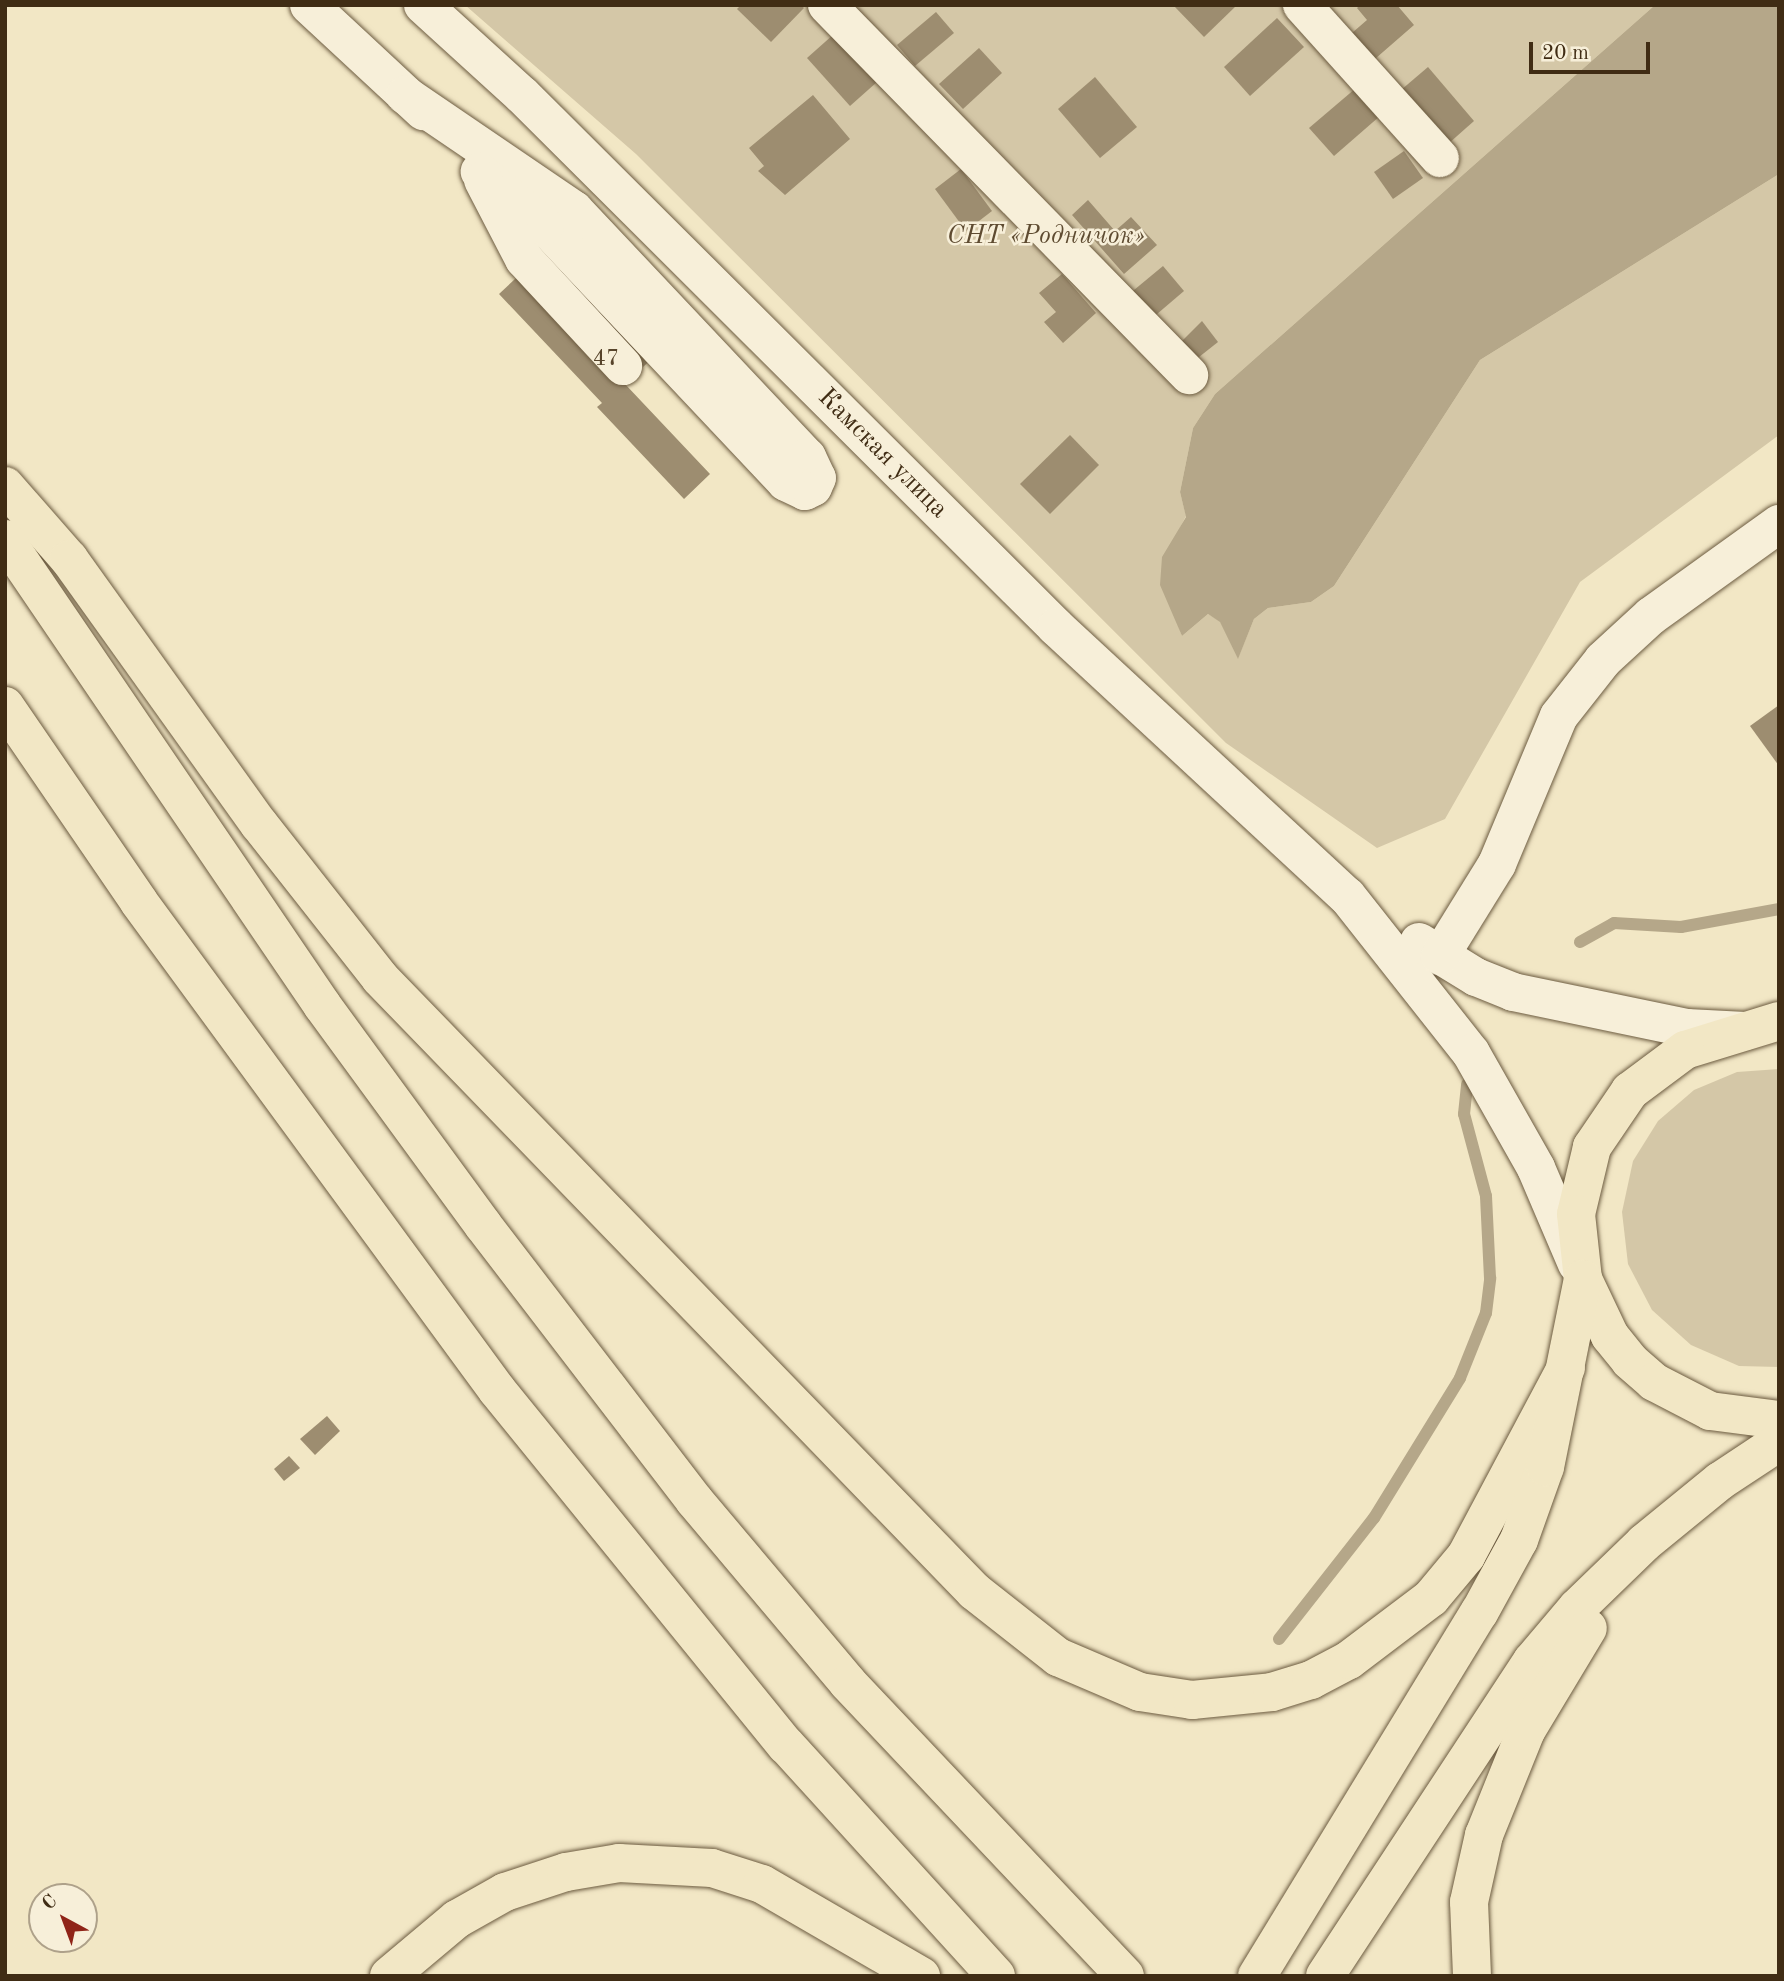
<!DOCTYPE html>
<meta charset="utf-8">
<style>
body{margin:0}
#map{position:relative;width:1784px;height:1981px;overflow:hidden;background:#f2e7c5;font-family:"Old Standard TT",serif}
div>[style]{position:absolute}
.green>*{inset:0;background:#d4c7a7}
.water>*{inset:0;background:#b5a789}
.stream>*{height:12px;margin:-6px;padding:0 6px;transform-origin:6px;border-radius:6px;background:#b5a789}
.building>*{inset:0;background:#9d8d70}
.roads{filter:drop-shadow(0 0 2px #6c5b40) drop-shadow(0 0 2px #6c5b40)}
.minor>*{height:38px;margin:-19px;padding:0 19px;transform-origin:19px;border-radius:19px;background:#f7efd9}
.major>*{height:38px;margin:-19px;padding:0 19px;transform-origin:19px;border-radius:19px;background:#f2e7c5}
.highway>*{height:38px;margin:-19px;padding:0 19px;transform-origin:19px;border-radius:19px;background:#f2e7c5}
span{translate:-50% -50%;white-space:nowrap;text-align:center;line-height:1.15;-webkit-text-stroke:5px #f7efd9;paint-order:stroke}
.number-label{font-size:23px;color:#57442b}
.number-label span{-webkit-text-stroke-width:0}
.park-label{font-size:26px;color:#5e4b31;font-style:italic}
.street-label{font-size:26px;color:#402c14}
.frame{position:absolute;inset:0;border:7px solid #402c14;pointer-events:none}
.north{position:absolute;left:28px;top:1883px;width:70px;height:70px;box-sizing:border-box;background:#f7efd9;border:2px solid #aea18a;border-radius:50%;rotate:319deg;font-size:19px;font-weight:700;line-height:28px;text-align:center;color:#402c14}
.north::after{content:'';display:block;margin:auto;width:24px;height:32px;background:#8f2418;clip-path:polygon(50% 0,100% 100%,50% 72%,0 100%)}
.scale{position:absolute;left:1529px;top:42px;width:121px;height:32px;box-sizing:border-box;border:4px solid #402c14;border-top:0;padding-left:9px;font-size:21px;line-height:24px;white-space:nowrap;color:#402c14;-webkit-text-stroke:5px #f7efd9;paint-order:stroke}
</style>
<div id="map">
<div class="green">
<i style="clip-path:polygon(465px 5px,1655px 5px,1215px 394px,1193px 428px,1180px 492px,1186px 516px,1176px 536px,1172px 609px,1182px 636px,1208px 614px,1220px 621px,1238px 658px,1254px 619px,1268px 608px,1311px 602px,1334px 586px,1480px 360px,1779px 174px,1779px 435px,1580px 582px,1445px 819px,1377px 848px,1226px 743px,636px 154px)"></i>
<i style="clip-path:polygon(1779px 1069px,1779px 1367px,1739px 1366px,1691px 1345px,1652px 1310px,1628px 1264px,1622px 1212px,1633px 1161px,1658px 1121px,1694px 1090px,1737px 1072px)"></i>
</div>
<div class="water">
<i style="clip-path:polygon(1655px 5px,1779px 5px,1779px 174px,1480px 360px,1334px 586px,1311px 602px,1268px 608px,1254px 619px,1238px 659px,1220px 622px,1208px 614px,1182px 636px,1160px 585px,1162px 557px,1186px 517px,1180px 492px,1193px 428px,1215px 394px)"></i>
</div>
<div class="stream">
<i style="left:1580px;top:942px;width:39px;rotate:-29deg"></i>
<i style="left:1614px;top:923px;width:67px;rotate:3.4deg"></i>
<i style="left:1681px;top:927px;width:100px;rotate:-10.4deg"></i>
<i style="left:1279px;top:1639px;width:154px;rotate:-51.9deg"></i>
<i style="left:1374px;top:1518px;width:164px;rotate:-58.4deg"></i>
<i style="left:1460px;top:1378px;width:70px;rotate:-68.2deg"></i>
<i style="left:1486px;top:1313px;width:35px;rotate:-83deg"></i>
<i style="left:1490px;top:1278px;width:82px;rotate:-92.8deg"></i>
<i style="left:1486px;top:1196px;width:85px;rotate:-105deg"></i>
<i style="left:1464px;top:1114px;width:30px;rotate:-84deg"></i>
</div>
<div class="building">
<i style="clip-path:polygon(741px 5px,801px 5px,804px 8px,771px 42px,737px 9px)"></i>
<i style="clip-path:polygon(1173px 5px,1237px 5px,1204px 37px)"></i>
<i style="clip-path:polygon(1360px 5px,1397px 5px,1414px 25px,1368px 65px,1345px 39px,1367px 20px,1357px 8px)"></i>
<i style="clip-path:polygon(936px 12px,954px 33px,915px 66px,897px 45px)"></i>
<i style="clip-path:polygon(1277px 18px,1304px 47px,1250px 96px,1224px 67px)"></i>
<i style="clip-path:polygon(834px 34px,877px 82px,850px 106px,807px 58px)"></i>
<i style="clip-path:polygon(979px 48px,1002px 73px,963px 109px,939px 84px)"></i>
<i style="clip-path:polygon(1428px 67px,1474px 121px,1448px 144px,1401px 90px)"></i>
<i style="clip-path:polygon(1095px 77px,1137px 127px,1100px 158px,1058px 109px)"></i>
<i style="clip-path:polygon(1356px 88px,1380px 116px,1334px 156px,1309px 128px)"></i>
<i style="clip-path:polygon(813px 95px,850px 139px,785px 195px,758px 171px,764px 166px,749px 148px)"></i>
<i style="clip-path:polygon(1404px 151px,1423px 178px,1393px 199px,1374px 172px)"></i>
<i style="clip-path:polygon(961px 169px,992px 211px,966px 231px,935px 189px)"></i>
<i style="clip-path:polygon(1088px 200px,1115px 231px,1131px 217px,1157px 245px,1124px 274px,1072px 215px)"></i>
<i style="clip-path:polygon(574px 224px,678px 334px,625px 384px,710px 474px,684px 499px,597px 407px,602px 403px,499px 294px)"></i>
<i style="clip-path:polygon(1163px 266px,1184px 291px,1150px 320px,1128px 295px)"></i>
<i style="clip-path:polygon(1062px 274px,1096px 313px,1063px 343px,1044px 322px,1056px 312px,1039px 293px)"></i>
<i style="clip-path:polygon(1202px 321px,1218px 342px,1194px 361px,1179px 344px)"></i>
<i style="clip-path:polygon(1070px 435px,1099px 465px,1050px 514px,1020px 484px)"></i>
<i style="clip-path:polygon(1779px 705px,1779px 766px,1750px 726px)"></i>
<i style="clip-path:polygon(327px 1416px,340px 1431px,315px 1455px,300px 1439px)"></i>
<i style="clip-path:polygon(289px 1456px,300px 1468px,284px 1481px,274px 1469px)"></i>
</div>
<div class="roads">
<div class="minor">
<i style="left:309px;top:5px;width:156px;rotate:42.9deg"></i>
<i style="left:423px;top:5px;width:134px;rotate:42.3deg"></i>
<i style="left:522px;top:95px;width:754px;rotate:44.89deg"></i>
<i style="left:1056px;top:627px;width:396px;rotate:42.8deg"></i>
<i style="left:1347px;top:896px;width:200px;rotate:51.7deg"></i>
<i style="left:1471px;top:1053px;width:132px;rotate:60.5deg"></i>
<i style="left:1536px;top:1168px;width:104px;rotate:66.9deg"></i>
<i style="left:827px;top:5px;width:518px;rotate:45.63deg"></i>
<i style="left:1302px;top:5px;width:206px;rotate:48deg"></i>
<i style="left:405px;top:95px;width:204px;rotate:34.2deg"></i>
<i style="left:574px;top:210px;width:340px;rotate:46.7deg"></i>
<i style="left:807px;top:457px;width:23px;rotate:65deg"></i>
<i style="left:817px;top:478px;width:10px;rotate:114deg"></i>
<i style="left:813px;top:487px;width:9px;rotate:153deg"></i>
<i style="left:805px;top:491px;width:21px;rotate:-155deg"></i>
<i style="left:786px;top:482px;width:352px;rotate:-133.3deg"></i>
<i style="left:545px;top:226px;width:85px;rotate:-140.3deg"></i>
<i style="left:483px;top:180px;width:89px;rotate:62.6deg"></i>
<i style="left:524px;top:259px;width:146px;rotate:47.2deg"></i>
<i style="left:1419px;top:942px;width:67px;rotate:31.6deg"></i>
<i style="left:1476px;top:977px;width:40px;rotate:22deg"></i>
<i style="left:1513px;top:992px;width:178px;rotate:11.7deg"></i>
<i style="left:1687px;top:1028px;width:58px;rotate:3deg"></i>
<i style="left:1440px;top:956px;width:108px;rotate:-58.2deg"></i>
<i style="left:1497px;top:864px;width:160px;rotate:-67.3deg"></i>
<i style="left:1559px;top:716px;width:71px;rotate:-51.8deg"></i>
<i style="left:1603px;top:660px;width:65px;rotate:-42.5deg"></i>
<i style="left:1651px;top:616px;width:158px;rotate:-35.7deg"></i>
</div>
<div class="major">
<i style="left:5px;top:486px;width:97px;rotate:48.8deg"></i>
<i style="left:69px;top:559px;width:326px;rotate:54.4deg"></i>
<i style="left:259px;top:824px;width:196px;rotate:51.8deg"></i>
<i style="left:380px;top:978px;width:854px;rotate:45.9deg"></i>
<i style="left:974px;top:1591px;width:107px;rotate:38.2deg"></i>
<i style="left:1058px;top:1657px;width:89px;rotate:23.1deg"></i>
<i style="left:1140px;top:1692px;width:53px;rotate:8.7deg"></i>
<i style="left:1192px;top:1700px;width:80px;rotate:-5.7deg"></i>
<i style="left:1272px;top:1692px;width:41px;rotate:-17.1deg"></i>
<i style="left:1311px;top:1680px;width:43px;rotate:-27.8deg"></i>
<i style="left:1349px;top:1660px;width:103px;rotate:-37.1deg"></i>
<i style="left:1431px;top:1598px;width:55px;rotate:-50.2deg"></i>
<i style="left:1466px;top:1556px;width:213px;rotate:-62deg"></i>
<i style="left:1779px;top:1021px;width:98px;rotate:162.9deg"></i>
<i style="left:1685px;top:1050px;width:69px;rotate:143.3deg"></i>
<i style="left:1630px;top:1091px;width:68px;rotate:124.2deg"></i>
<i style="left:1592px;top:1147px;width:69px;rotate:103.4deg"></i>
<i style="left:1576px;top:1214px;width:65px;rotate:83.9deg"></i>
<i style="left:1583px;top:1279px;width:63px;rotate:64.7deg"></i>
<i style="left:1610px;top:1336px;width:32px;rotate:51deg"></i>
<i style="left:1630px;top:1361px;width:32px;rotate:41deg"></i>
<i style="left:1654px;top:1382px;width:63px;rotate:27.4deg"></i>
<i style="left:1710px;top:1411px;width:70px;rotate:7.4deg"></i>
<i style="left:389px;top:1976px;width:89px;rotate:-40deg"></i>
<i style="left:457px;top:1919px;width:55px;rotate:-29.4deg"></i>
<i style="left:505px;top:1892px;width:64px;rotate:-18.2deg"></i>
<i style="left:566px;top:1872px;width:54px;rotate:-9.6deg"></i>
<i style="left:619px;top:1863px;width:93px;rotate:3.1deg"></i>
<i style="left:712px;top:1868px;width:52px;rotate:17.7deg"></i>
<i style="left:762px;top:1884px;width:184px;rotate:30.1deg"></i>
<i style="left:1257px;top:1976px;width:426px;rotate:-58.6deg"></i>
<i style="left:1479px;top:1613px;width:83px;rotate:-61.3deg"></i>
<i style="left:1519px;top:1540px;width:77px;rotate:-70.4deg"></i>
<i style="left:1545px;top:1467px;width:192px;rotate:-78.6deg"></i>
<i style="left:1325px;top:1976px;width:377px;rotate:-56.7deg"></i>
<i style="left:1532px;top:1661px;width:70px;rotate:-49.7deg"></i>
<i style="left:1577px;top:1608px;width:93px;rotate:-44.1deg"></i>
<i style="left:1644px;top:1543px;width:98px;rotate:-39.2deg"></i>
<i style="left:1720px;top:1481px;width:71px;rotate:-33.5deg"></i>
<i style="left:1472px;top:1976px;width:74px;rotate:-92.3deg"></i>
<i style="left:1469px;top:1902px;width:69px;rotate:-77.4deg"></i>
<i style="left:1484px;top:1835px;width:112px;rotate:-68deg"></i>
<i style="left:1526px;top:1731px;width:120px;rotate:-59deg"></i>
</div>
<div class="highway">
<i style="left:5px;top:539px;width:564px;rotate:55.77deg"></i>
<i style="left:322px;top:1005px;width:273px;rotate:53.8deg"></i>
<i style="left:483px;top:1225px;width:347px;rotate:52.5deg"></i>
<i style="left:694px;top:1500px;width:239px;rotate:49.9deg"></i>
<i style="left:848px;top:1683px;width:403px;rotate:46.6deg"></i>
<i style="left:5px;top:706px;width:237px;rotate:55.6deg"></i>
<i style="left:139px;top:902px;width:605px;rotate:53.74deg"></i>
<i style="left:497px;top:1390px;width:458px;rotate:50.9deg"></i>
<i style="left:786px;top:1745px;width:312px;rotate:47.7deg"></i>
</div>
</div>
<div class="number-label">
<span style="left:606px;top:359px">47</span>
</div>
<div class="park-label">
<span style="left:1046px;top:237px">СНТ «Родничок»</span>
</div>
<div class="street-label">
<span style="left:882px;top:454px;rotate:45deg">Камская улица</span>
</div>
<div class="frame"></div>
<div class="north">С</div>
<div class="scale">20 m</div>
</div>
